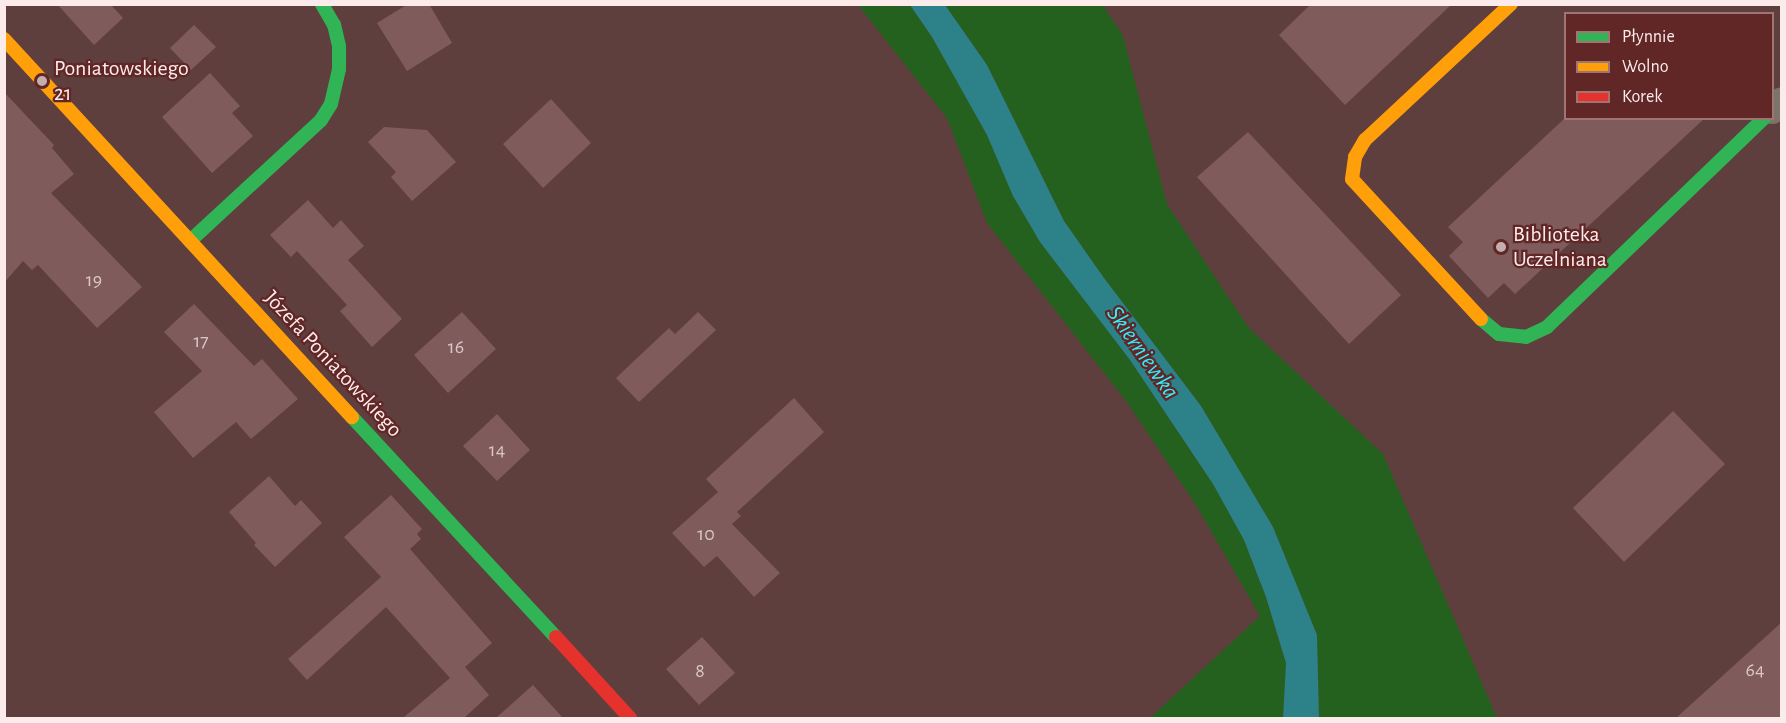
<!DOCTYPE html>
<meta charset="utf-8">
<style>
body{margin:0}
#map{position:relative;width:1786px;height:723px;overflow:hidden;background:#5f3e3e;font-family:"Alegreya Sans",sans-serif}
div>[style]{position:absolute}
.green>*{inset:0;background:#25611e}
.water>*{inset:0;background:#2d8189}
.building>*{inset:0;background:#805b5c}
.street>*{height:28px;margin:-14px;padding:0 14px;transform-origin:14px;border-radius:14px;background:#7c736b}
.fast>*{height:14px;margin:-7px;padding:0 7px;transform-origin:7px;border-radius:7px;background:#30b455}
.slow>*{height:14px;margin:-7px;padding:0 7px;transform-origin:7px;border-radius:7px;background:#ff9f0a}
.jam>*{height:14px;margin:-7px;padding:0 7px;transform-origin:7px;border-radius:7px;background:#e5322d}
.dots>*{width:16px;height:16px;translate:-50% -50%;box-sizing:border-box;border:3px solid #612626;border-radius:50%}
span{translate:-50% -50%;white-space:nowrap;text-align:center;line-height:1.15;-webkit-text-stroke:4.5px #612626;paint-order:stroke}
.number-label{font-size:20px;color:#dcc7c6}
.number-label span{-webkit-text-stroke-width:0}
.poi-label{font-size:22px;color:#fbebea}
.left{translate:0 -50%;text-align:left}
.street-label{font-size:22px;color:#fbebea}
.water-label{font-size:24px;color:#31edfa;font-style:italic}
.frame{position:absolute;inset:0;border:6px solid #fbebea;pointer-events:none}
.legend{position:absolute;left:1564px;top:12px;width:210px;height:108px;box-sizing:border-box;background:#612626;border:2px solid #9f7574;margin:0;padding:8px 10px;list-style:none;font-size:18px;color:#fbebea}
.legend li{display:flex;align-items:center;gap:12px;height:30px}
.legend b{width:30px;border:2px solid #9f7574}
</style>
<div id="map">
<div class="green">
<i style="clip-path:polygon(858px 5px,910px 5px,932px 37px,987px 135px,1013px 196px,1040px 242px,1130px 360px,1213px 484px,1244px 540px,1266px 597px,1286px 663px,1283px 718px,1150px 718px,1260px 616px,1196px 505px,1126px 401px,987px 223px,947px 118px)"></i>
<i style="clip-path:polygon(945px 5px,1103px 5px,1123px 36px,1167px 204px,1248px 327px,1383px 454px,1497px 718px,1319px 718px,1317px 635px,1273px 527px,1201px 406px,1104px 278px,1064px 221px,987px 65px)"></i>
</div>
<div class="water">
<i style="clip-path:polygon(910px 5px,945px 5px,987px 65px,1064px 221px,1104px 278px,1201px 406px,1273px 527px,1317px 635px,1319px 718px,1283px 718px,1286px 663px,1266px 597px,1244px 540px,1213px 484px,1130px 360px,1040px 242px,1013px 196px,987px 135px,932px 37px)"></i>
</div>
<div class="building">
<i style="clip-path:polygon(57px 4px,110px 4px,123px 18px,94px 45px)"></i>
<i style="clip-path:polygon(408px 4px,429px 4px,452px 43px,407px 71px,377px 23px)"></i>
<i style="clip-path:polygon(1311px 4px,1452px 4px,1345px 105px,1279px 35px)"></i>
<i style="clip-path:polygon(194px 25px,216px 47px,191px 70px,170px 48px)"></i>
<i style="clip-path:polygon(210px 73px,240px 106px,232px 113px,253px 136px,212px 173px,162px 117px)"></i>
<i style="clip-path:polygon(4px 92px,54px 145px,52px 148px,74px 174px,51px 193px,142px 287px,97px 328px,38px 265px,32px 270px,23px 261px,4px 283px)"></i>
<i style="clip-path:polygon(551px 99px,591px 143px,543px 188px,503px 144px)"></i>
<i style="clip-path:polygon(1565px 118px,1705px 118px,1515px 294px,1504px 283px,1488px 298px,1449px 256px,1463px 242px,1448px 227px)"></i>
<i style="clip-path:polygon(384px 127px,427px 130px,456px 162px,412px 201px,391px 177px,396px 172px,368px 142px)"></i>
<i style="clip-path:polygon(1248px 132px,1401px 295px,1349px 344px,1197px 177px)"></i>
<i style="clip-path:polygon(308px 200px,333px 228px,341px 220px,364px 246px,348px 260px,402px 319px,372px 347px,340px 311px,347px 305px,297px 251px,291px 257px,270px 235px)"></i>
<i style="clip-path:polygon(194px 304px,254px 366px,262px 359px,298px 399px,251px 439px,236px 422px,193px 458px,154px 412px,202px 371px,164px 332px)"></i>
<i style="clip-path:polygon(462px 312px,496px 349px,448px 393px,414px 355px)"></i>
<i style="clip-path:polygon(698px 312px,716px 330px,639px 402px,616px 378px,669px 328px,675px 334px)"></i>
<i style="clip-path:polygon(794px 398px,824px 432px,737px 512px,741px 516px,732px 524px,780px 573px,754px 597px,717px 556px,704px 567px,672px 533px,718px 492px,706px 479px)"></i>
<i style="clip-path:polygon(1673px 411px,1725px 464px,1624px 562px,1573px 508px)"></i>
<i style="clip-path:polygon(497px 414px,530px 450px,497px 481px,463px 446px)"></i>
<i style="clip-path:polygon(269px 476px,295px 506px,301px 500px,322px 523px,275px 567px,254px 545px,256px 543px,229px 512px)"></i>
<i style="clip-path:polygon(391px 495px,422px 529px,417px 534px,421px 539px,410px 549px,492px 643px,465px 667px,489px 695px,464px 718px,403px 718px,450px 678px,386px 607px,307px 680px,288px 659px,381px 577px,344px 537px)"></i>
<i style="clip-path:polygon(1782px 622px,1782px 718px,1676px 718px)"></i>
<i style="clip-path:polygon(702px 637px,735px 673px,699px 705px,666px 669px)"></i>
<i style="clip-path:polygon(533px 685px,563px 718px,496px 718px)"></i>
</div>
<div class="street">
<i style="left:1772px;top:110px;width:13px;rotate:-42deg"></i>
</div>
<div class="fast">
<i style="left:190px;top:241px;width:178px;rotate:-42.7deg"></i>
<i style="left:321px;top:120px;width:19px;rotate:-58deg"></i>
<i style="left:331px;top:104px;width:36px;rotate:-77deg"></i>
<i style="left:339px;top:69px;width:23px;rotate:-90deg"></i>
<i style="left:339px;top:46px;width:22px;rotate:-103deg"></i>
<i style="left:334px;top:25px;width:24px;rotate:-120deg"></i>
<i style="left:1481px;top:319px;width:23px;rotate:40deg"></i>
<i style="left:1499px;top:334px;width:27px;rotate:6deg"></i>
<i style="left:1526px;top:337px;width:23px;rotate:-25deg"></i>
<i style="left:1547px;top:327px;width:301px;rotate:-43.9deg"></i>
<i style="left:352px;top:417px;width:300px;rotate:47.2deg"></i>
</div>
<div class="slow">
<i style="left:4px;top:39px;width:514px;rotate:47.37deg"></i>
<i style="left:1481px;top:319px;width:190px;rotate:-132.7deg"></i>
<i style="left:1352px;top:179px;width:22px;rotate:-82deg"></i>
<i style="left:1355px;top:157px;width:20px;rotate:-60deg"></i>
<i style="left:1365px;top:140px;width:200px;rotate:-43deg"></i>
</div>
<div class="jam">
<i style="left:556px;top:637px;width:110px;rotate:47.6deg"></i>
</div>
<div class="dots">
<i style="left:42px;top:81px;background:#c4aeae"></i>
<i style="left:1501px;top:247px;background:#c4aeae"></i>
</div>
<div class="number-label">
<span style="left:94px;top:280px">19</span>
<span style="left:201px;top:341px">17</span>
<span style="left:456px;top:347px">16</span>
<span style="left:497px;top:450px">14</span>
<span style="left:706px;top:534px">10</span>
<span style="left:1755px;top:670px">64</span>
<span style="left:700px;top:671px">8</span>
</div>
<div class="poi-label">
<span class="left" style="left:54px;top:81px">Poniatowskiego<br>21</span>
<span class="left" style="left:1513px;top:247px">Biblioteka<br>Uczelniana</span>
</div>
<div class="street-label">
<span style="left:333px;top:364px;rotate:47deg">Józefa Poniatowskiego</span>
</div>
<div class="water-label">
<span style="left:1142px;top:353px;rotate:55deg">Skierniewka</span>
</div>
<div class="frame"></div>
<ul class="legend">
<li><b style="height:8px;background:#30b455"></b>Płynnie</li>
<li><b style="height:8px;background:#ff9f0a"></b>Wolno</li>
<li><b style="height:8px;background:#e5322d"></b>Korek</li>
</ul>
</div>
